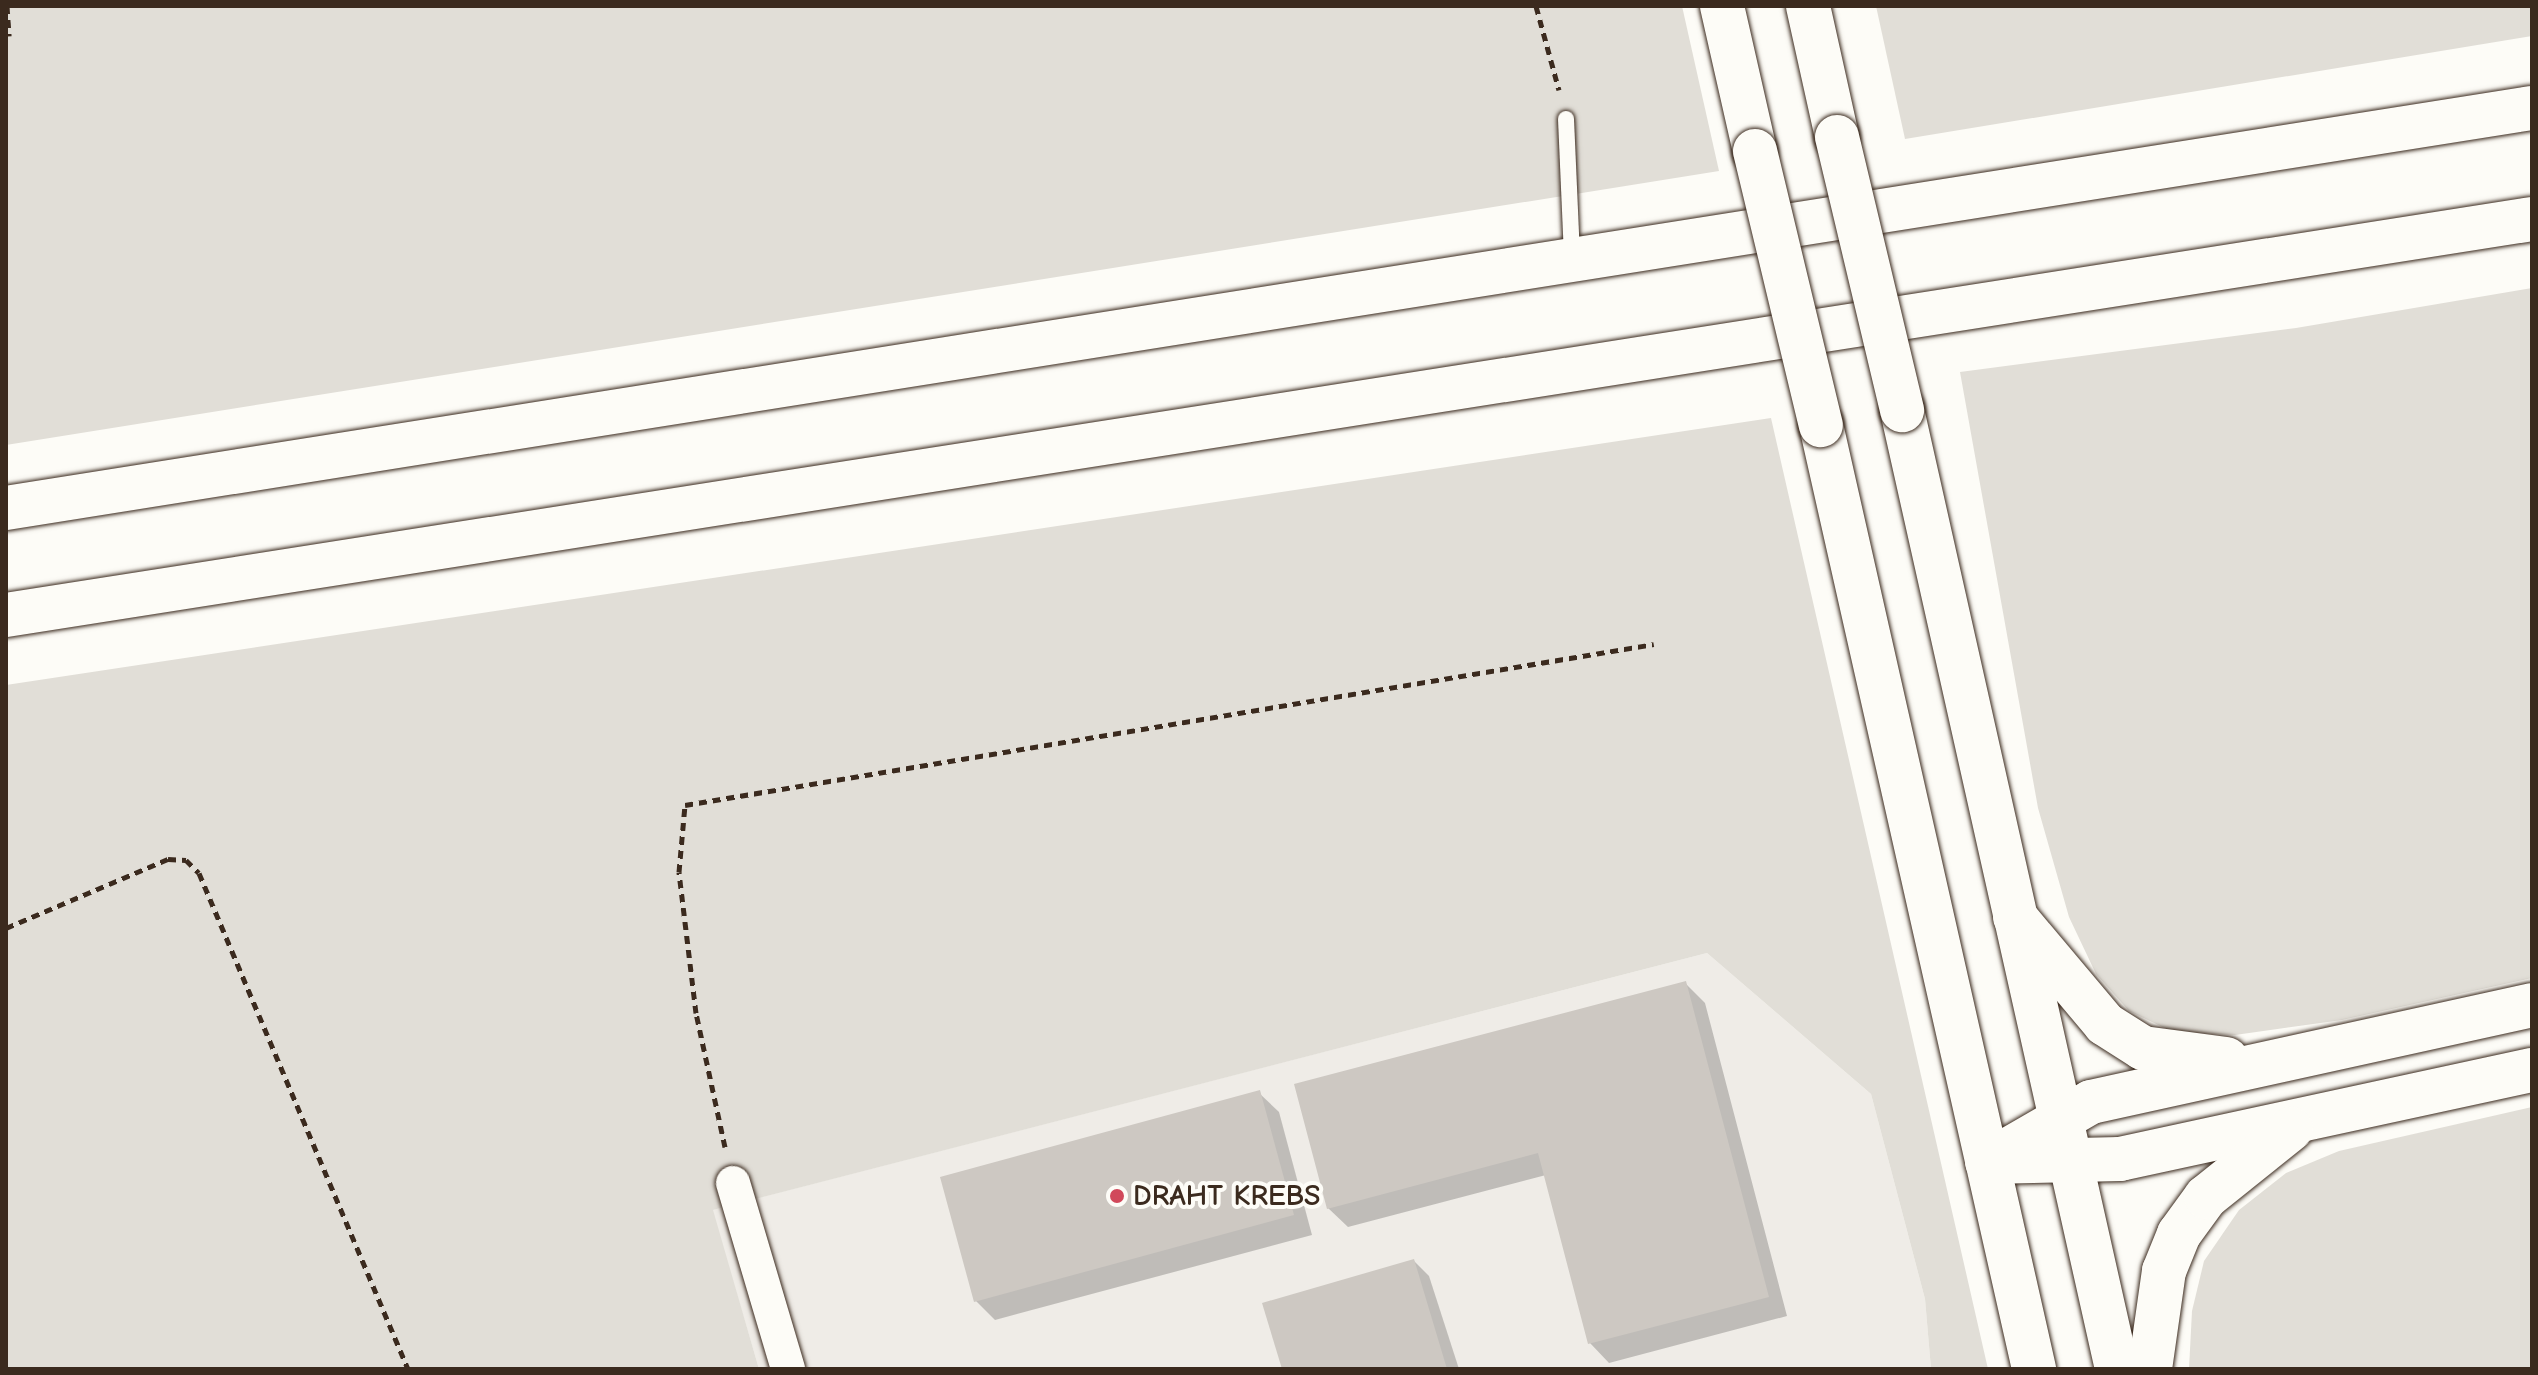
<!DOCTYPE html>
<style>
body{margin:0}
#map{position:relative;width:2538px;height:1375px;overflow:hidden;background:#fdfcf7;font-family:"Comic Neue",sans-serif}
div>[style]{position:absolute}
.built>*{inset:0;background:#efece7}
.green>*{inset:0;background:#e1ded7}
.shadow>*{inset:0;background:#0003}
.building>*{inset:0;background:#cdc8c2}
.path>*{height:5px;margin-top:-2.5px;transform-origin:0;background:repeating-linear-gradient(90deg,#3b2a1e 0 8px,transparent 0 14px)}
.roads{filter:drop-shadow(0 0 2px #3b2a1e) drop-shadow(0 0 2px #3b2a1e)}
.service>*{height:16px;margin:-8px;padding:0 8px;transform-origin:8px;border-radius:8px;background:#fdfcf7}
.minor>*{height:34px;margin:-17px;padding:0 17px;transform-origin:17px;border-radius:17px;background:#fdfcf7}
.primary>*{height:44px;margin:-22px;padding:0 22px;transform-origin:22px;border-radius:22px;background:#fdfcf7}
.motorway>*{height:44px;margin:-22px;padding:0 22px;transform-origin:22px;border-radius:22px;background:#fdfcf7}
.bridges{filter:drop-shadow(0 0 2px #3b2a1e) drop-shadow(0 0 2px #3b2a1e)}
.primary-bridge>*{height:44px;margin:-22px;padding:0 22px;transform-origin:22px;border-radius:22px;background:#fdfcf7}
.dots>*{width:22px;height:22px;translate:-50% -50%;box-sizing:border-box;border:4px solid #fdfcf7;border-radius:50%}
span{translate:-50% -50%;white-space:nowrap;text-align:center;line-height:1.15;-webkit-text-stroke:8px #fdfcf7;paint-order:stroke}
.poi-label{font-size:30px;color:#3b2a1e;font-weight:700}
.left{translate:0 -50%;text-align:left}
.frame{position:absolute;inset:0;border:8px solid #3b2a1e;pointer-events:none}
</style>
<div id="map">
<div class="built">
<i style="clip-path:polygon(1707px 953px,1871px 1094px,1925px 1299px,1931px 1369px,759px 1369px,712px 1210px)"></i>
</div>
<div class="green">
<i style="clip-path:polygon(6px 6px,1682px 6px,1719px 171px,6px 445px)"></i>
<i style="clip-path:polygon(1876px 6px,2532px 6px,2532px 36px,1905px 139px)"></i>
<i style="clip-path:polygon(2532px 288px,2532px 978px,2342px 1020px,2235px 1035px,2173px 1032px,2129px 1011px,2096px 974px,2069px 917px,2038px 808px,1960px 372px,2296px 328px)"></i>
<i style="clip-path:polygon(1771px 418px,1988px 1369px,1931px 1369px,1925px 1299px,1871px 1094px,1707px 953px,713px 1210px,759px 1369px,6px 1369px,6px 685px)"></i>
<i style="clip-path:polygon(2532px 1107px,2532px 1369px,2189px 1369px,2192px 1311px,2204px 1261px,2239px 1210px,2286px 1173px,2339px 1151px)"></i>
</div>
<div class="shadow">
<i style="clip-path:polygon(1685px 983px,1705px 1003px,1787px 1316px,1609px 1363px,1590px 1343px,1546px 1175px,1348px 1227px,1328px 1208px)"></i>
<i style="clip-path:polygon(1259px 1093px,1279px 1112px,1312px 1235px,995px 1320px,976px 1301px)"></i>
<i style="clip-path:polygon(1414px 1261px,1429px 1276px,1459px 1369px,1284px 1369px)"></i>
</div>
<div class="building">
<i style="clip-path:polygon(1686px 981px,1769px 1297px,1588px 1344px,1538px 1153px,1327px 1209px,1294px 1084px)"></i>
<i style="clip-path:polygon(1260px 1090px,1294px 1215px,974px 1302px,940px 1177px)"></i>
<i style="clip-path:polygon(1414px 1259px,1447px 1369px,1282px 1369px,1262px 1303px)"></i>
</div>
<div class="path">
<i style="left:7px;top:6px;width:30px;rotate:86deg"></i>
<i style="left:1536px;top:6px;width:87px;rotate:74.7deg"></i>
<i style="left:6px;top:928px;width:176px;rotate:-23.1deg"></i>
<i style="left:168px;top:859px;width:18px;rotate:3deg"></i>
<i style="left:186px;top:860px;width:18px;rotate:45deg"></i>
<i style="left:199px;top:873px;width:538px;rotate:67.15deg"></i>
<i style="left:725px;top:1147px;width:137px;rotate:-102.2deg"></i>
<i style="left:696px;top:1013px;width:142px;rotate:-96.9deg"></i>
<i style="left:679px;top:872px;width:67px;rotate:-84.9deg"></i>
<i style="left:685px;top:805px;width:982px;rotate:-9.43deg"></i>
</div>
<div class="roads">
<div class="service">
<i style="left:1566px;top:119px;width:138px;rotate:87.5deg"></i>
</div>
<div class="minor">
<i style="left:733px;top:1183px;width:194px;rotate:73.5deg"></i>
</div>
<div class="primary">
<i style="left:1722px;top:6px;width:149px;rotate:77.2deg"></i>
<i style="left:1808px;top:6px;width:134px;rotate:77.5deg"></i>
<i style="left:1902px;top:410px;width:983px;rotate:77.36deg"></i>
<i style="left:1821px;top:425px;width:968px;rotate:77.28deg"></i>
</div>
<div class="motorway">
<i style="left:6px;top:508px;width:2557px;rotate:-9deg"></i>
<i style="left:6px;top:615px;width:2557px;rotate:-8.91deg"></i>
<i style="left:2015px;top:917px;width:140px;rotate:49.9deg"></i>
<i style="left:2105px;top:1024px;width:45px;rotate:32.3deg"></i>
<i style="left:2143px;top:1048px;width:84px;rotate:7.5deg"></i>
<i style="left:1987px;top:1162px;width:120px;rotate:-30deg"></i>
<i style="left:2091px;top:1102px;width:452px;rotate:-12.4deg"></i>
<i style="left:1989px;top:1162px;width:131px;rotate:-1.3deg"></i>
<i style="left:2120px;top:1159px;width:422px;rotate:-12.2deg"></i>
<i style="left:2150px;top:1369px;width:99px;rotate:-81.9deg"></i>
<i style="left:2164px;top:1271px;width:40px;rotate:-68deg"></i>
<i style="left:2179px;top:1234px;width:46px;rotate:-53.9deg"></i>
<i style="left:2206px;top:1197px;width:109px;rotate:-38.7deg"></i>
</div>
</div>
<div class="bridges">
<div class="primary-bridge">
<i style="left:1837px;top:137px;width:281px;rotate:76.6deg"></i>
<i style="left:1755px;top:151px;width:282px;rotate:76.5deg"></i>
</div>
</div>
<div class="dots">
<i style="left:1117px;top:1196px;background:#d1495b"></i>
</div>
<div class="poi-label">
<span class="left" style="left:1133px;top:1196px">DRAHT KREBS</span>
</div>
<div class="frame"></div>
</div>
